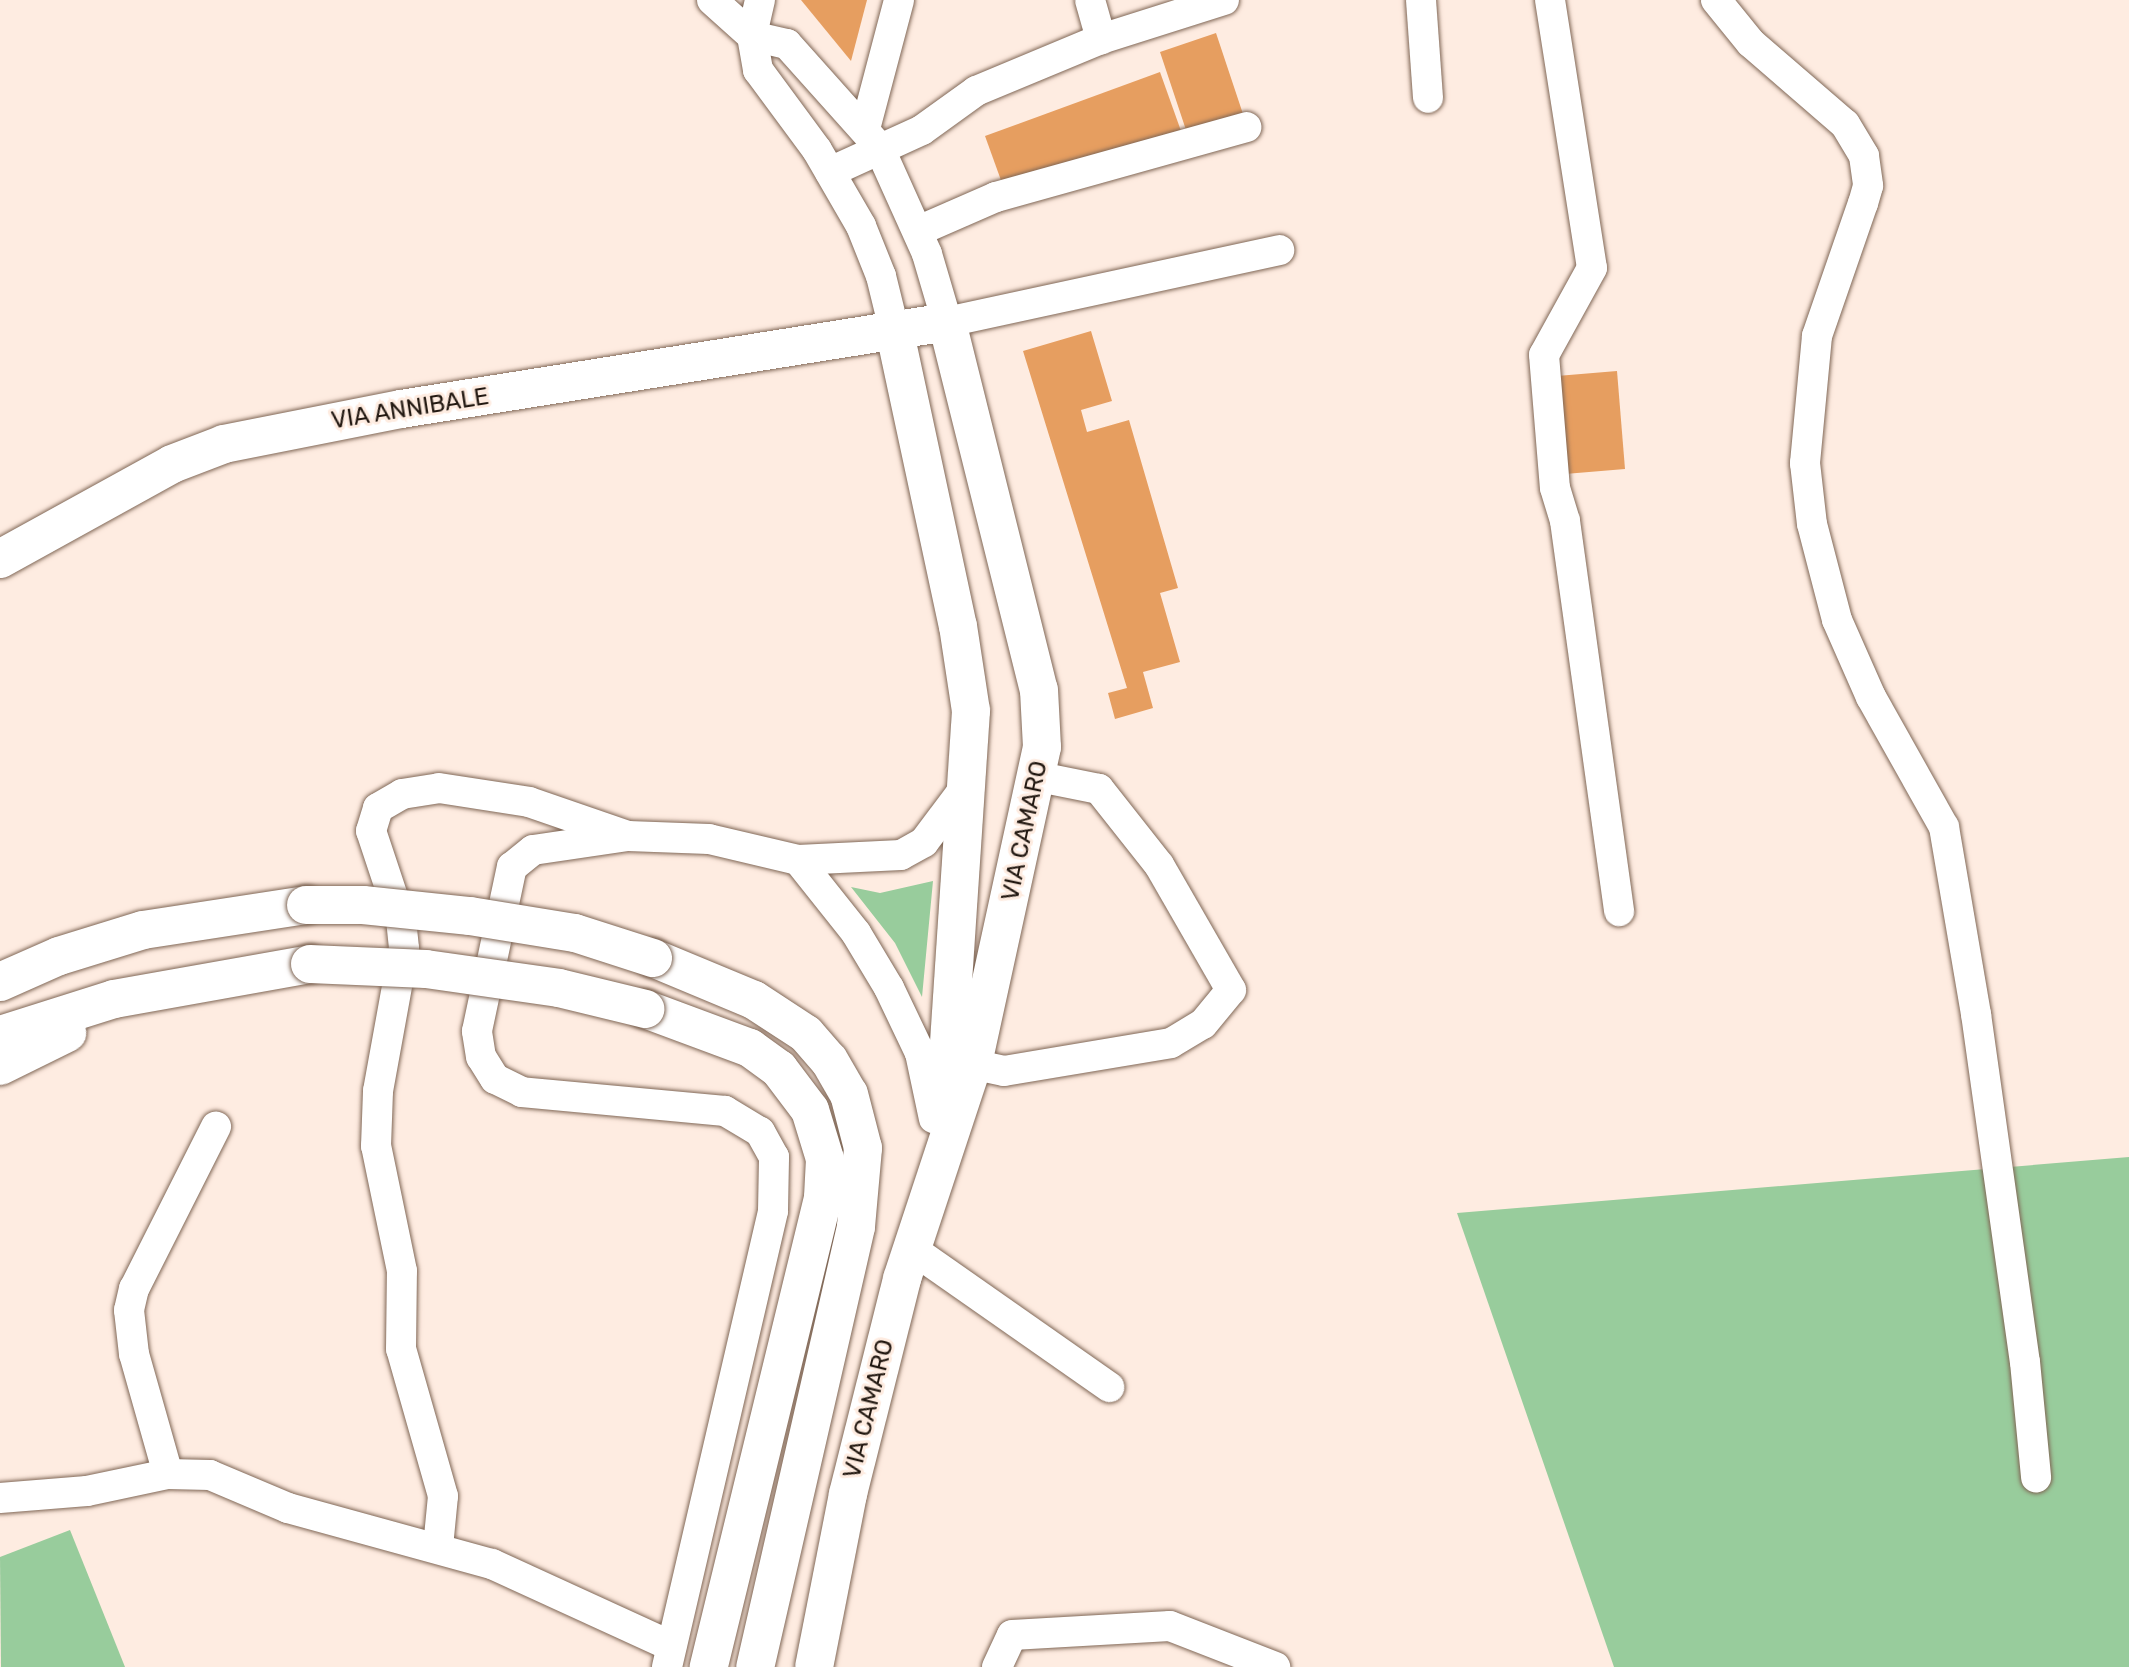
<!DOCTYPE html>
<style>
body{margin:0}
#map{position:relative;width:2129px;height:1667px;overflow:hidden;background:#feece1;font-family:Rubik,sans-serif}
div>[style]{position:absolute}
.green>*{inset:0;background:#98cc9c}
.building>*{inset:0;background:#e69e60}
.roads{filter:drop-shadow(0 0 2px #806756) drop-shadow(0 0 2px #806756)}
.street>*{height:30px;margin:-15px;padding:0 15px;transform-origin:15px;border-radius:15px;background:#fff}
.secondary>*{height:38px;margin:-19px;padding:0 19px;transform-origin:19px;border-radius:19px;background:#fff}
.highway>*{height:38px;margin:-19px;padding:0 19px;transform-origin:19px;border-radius:19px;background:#fff}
.bridges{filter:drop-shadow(0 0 2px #806756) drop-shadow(0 0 2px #806756)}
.highway-bridge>*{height:38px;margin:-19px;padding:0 19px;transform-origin:19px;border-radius:19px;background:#fff}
span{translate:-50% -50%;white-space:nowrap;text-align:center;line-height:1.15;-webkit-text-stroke:6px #feece1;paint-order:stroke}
.street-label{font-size:24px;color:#221811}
</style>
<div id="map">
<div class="green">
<i style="clip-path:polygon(933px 881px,922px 997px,895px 943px,851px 887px,880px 893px)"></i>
<i style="clip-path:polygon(2129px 1157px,2129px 1667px,1614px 1667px,1457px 1213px)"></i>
<i style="clip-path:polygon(70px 1530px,125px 1667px,1px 1667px,0 1557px)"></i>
</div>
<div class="building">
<i style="clip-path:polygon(801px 0,867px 0,851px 61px)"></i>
<i style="clip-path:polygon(1216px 33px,1246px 123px,1190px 142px,1160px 52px)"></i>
<i style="clip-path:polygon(1160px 72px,1186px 145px,1011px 208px,985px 136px)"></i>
<i style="clip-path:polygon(1091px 331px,1112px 401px,1081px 410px,1087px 432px,1129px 420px,1178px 588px,1160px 593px,1180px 662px,1143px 672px,1153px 708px,1115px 719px,1108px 693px,1127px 688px,1023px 351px)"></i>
<i style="clip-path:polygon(1617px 371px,1625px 469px,1565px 474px,1557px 376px)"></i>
</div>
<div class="roads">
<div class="street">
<i style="left:712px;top:0;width:54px;rotate:42deg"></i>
<i style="left:752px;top:36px;width:36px;rotate:13deg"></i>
<i style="left:787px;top:44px;width:138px;rotate:48.2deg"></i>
<i style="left:879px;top:147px;width:117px;rotate:65.8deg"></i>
<i style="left:927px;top:254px;width:71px;rotate:73.6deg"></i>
<i style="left:947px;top:322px;width:340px;rotate:-12.2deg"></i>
<i style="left:760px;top:0;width:37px;rotate:103deg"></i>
<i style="left:752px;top:36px;width:35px;rotate:80deg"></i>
<i style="left:758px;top:70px;width:99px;rotate:53.6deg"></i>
<i style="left:817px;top:150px;width:88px;rotate:59.9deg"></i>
<i style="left:861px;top:226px;width:54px;rotate:68.2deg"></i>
<i style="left:881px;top:276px;width:59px;rotate:76.2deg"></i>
<i style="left:1090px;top:0;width:41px;rotate:74.2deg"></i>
<i style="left:1421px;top:0;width:98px;rotate:85.9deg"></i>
<i style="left:1550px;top:0;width:271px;rotate:81.1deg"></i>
<i style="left:1592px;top:268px;width:99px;rotate:118.9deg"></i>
<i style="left:1544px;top:355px;width:133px;rotate:85.3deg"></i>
<i style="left:1555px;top:488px;width:34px;rotate:73deg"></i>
<i style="left:1565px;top:521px;width:394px;rotate:82.1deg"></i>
<i style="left:1716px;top:0;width:55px;rotate:50.9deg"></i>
<i style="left:1751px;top:43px;width:124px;rotate:40.8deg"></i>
<i style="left:1845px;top:124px;width:37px;rotate:59deg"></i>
<i style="left:1864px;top:156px;width:30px;rotate:82deg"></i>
<i style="left:1868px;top:186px;width:18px;rotate:106deg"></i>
<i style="left:1863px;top:203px;width:141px;rotate:109.1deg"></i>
<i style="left:1817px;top:336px;width:128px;rotate:95.4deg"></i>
<i style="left:1805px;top:463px;width:61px;rotate:83.5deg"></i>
<i style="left:1812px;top:524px;width:99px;rotate:75.4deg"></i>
<i style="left:1837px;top:620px;width:84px;rotate:66.2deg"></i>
<i style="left:1871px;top:697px;width:149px;rotate:60.7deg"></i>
<i style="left:1944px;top:827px;width:190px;rotate:80.3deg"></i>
<i style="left:1976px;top:1014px;width:351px;rotate:82deg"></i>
<i style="left:2025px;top:1362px;width:116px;rotate:84.5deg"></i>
<i style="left:865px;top:129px;width:133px;rotate:-75.2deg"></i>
<i style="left:830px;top:172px;width:101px;rotate:-24.5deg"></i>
<i style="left:922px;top:130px;width:67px;rotate:-35.8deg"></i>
<i style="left:976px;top:91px;width:135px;rotate:-22.6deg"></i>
<i style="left:1101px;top:39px;width:129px;rotate:-17.6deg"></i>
<i style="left:918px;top:231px;width:85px;rotate:-23.6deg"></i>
<i style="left:996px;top:197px;width:260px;rotate:-15.6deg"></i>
<i style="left:798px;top:860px;width:93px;rotate:51.5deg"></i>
<i style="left:856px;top:933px;width:64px;rotate:59deg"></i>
<i style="left:889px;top:988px;width:72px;rotate:64.5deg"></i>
<i style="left:920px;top:1053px;width:67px;rotate:78deg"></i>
<i style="left:920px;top:1053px;width:86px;rotate:12.1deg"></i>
<i style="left:1004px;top:1071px;width:169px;rotate:-9.5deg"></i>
<i style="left:1171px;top:1043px;width:37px;rotate:-31deg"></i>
<i style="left:1203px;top:1024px;width:44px;rotate:-50.5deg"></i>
<i style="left:1231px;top:990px;width:144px;rotate:-119.9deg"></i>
<i style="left:1159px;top:865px;width:97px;rotate:-128.3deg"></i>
<i style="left:1099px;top:789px;width:61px;rotate:-168.7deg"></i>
<i style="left:912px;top:1249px;width:241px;rotate:35deg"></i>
<i style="left:168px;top:1474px;width:125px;rotate:-105.8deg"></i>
<i style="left:134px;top:1354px;width:44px;rotate:-96.5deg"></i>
<i style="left:129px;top:1310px;width:22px;rotate:-77deg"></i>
<i style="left:134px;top:1289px;width:182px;rotate:-63.2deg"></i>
<i style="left:0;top:1498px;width:87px;rotate:-4.6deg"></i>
<i style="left:87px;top:1491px;width:83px;rotate:-11.9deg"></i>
<i style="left:168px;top:1474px;width:42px;rotate:1.4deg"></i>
<i style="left:210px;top:1475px;width:85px;rotate:22.9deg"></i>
<i style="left:288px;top:1508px;width:212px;rotate:15.4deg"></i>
<i style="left:492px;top:1564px;width:197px;rotate:24.6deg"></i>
<i style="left:438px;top:1547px;width:51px;rotate:-84.4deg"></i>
<i style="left:443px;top:1496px;width:153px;rotate:-105.9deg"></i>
<i style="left:401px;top:1349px;width:78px;rotate:-89.3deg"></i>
<i style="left:402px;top:1271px;width:128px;rotate:-101.7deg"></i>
<i style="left:376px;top:1146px;width:55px;rotate:-87.9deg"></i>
<i style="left:378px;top:1091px;width:145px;rotate:-79.7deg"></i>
<i style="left:404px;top:948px;width:27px;rotate:-96deg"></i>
<i style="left:401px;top:921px;width:95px;rotate:-108.4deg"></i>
<i style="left:371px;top:831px;width:24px;rotate:-73deg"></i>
<i style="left:378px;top:808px;width:28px;rotate:-30deg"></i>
<i style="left:402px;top:794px;width:37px;rotate:-9deg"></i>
<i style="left:439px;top:788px;width:91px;rotate:8.8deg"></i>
<i style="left:529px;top:802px;width:102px;rotate:19deg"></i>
<i style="left:667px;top:1667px;width:468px;rotate:-76.9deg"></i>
<i style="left:773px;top:1211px;width:54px;rotate:-88.9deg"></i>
<i style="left:774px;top:1157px;width:29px;rotate:-119deg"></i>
<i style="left:760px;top:1132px;width:41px;rotate:-149deg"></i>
<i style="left:725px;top:1111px;width:204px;rotate:-174.7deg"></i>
<i style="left:522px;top:1092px;width:30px;rotate:-154deg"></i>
<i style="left:495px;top:1079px;width:26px;rotate:-122deg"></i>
<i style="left:481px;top:1057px;width:26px;rotate:-99deg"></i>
<i style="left:477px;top:1031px;width:168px;rotate:-78deg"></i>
<i style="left:512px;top:867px;width:27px;rotate:-39deg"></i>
<i style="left:533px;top:850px;width:96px;rotate:-8.4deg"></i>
<i style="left:628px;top:836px;width:81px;rotate:2.1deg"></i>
<i style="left:709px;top:839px;width:91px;rotate:13.3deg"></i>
<i style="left:798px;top:860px;width:103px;rotate:-2.8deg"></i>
<i style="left:901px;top:855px;width:26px;rotate:-29deg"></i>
<i style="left:924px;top:842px;width:71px;rotate:-53deg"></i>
<i style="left:997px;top:1667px;width:35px;rotate:-65deg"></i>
<i style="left:1012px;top:1635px;width:158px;rotate:-3.3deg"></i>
<i style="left:1170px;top:1626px;width:113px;rotate:21.3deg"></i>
</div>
<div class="secondary">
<i style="left:895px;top:333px;width:300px;rotate:77.9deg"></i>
<i style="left:958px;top:626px;width:86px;rotate:81.3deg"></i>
<i style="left:971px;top:711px;width:394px;rotate:93.8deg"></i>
<i style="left:0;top:559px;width:196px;rotate:-28.9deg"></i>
<i style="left:172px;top:464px;width:56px;rotate:-21deg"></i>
<i style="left:224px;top:444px;width:180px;rotate:-11.2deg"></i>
<i style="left:401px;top:409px;width:553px;rotate:-9.05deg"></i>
<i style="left:947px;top:322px;width:379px;rotate:76deg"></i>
<i style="left:1039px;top:690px;width:57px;rotate:87deg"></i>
<i style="left:1042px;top:747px;width:324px;rotate:102.3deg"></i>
<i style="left:973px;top:1064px;width:226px;rotate:108.3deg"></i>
<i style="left:902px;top:1279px;width:222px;rotate:104.1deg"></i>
<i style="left:848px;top:1494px;width:176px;rotate:101.1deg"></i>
</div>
<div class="highway">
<i style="left:653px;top:958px;width:109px;rotate:22.6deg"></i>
<i style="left:754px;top:1000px;width:62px;rotate:33.2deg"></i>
<i style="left:806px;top:1034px;width:35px;rotate:49deg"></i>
<i style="left:829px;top:1060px;width:39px;rotate:60deg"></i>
<i style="left:849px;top:1094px;width:56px;rotate:75.5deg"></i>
<i style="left:863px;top:1148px;width:79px;rotate:95.1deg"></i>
<i style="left:856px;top:1227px;width:451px;rotate:102.9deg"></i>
<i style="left:0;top:982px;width:64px;rotate:-23.8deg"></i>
<i style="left:59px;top:956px;width:88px;rotate:-17.2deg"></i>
<i style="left:143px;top:930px;width:165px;rotate:-8.7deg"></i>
<i style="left:645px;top:1009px;width:112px;rotate:20.4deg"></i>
<i style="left:750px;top:1048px;width:36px;rotate:36deg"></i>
<i style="left:779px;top:1069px;width:51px;rotate:52.9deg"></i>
<i style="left:810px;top:1110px;width:51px;rotate:73deg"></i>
<i style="left:825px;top:1159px;width:39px;rotate:93deg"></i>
<i style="left:823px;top:1198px;width:483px;rotate:103.7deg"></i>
<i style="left:0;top:1035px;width:120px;rotate:-17.5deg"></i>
<i style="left:114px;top:999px;width:199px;rotate:-10.1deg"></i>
<i style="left:0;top:1066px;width:75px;rotate:-26.2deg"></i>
</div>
</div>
<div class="bridges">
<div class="highway-bridge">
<i style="left:306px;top:905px;width:57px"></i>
<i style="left:363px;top:905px;width:108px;rotate:5.9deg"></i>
<i style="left:470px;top:916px;width:106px;rotate:9.2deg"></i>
<i style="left:575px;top:933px;width:82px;rotate:17.8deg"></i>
<i style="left:310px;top:964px;width:116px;rotate:2.5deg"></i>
<i style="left:426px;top:969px;width:134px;rotate:8.1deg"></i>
<i style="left:559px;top:988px;width:89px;rotate:13.7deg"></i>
</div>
</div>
<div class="street-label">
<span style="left:410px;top:409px;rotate:-9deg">VIA ANNIBALE</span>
<span style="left:1025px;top:831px;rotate:-78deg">VIA CAMARO</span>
<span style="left:869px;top:1409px;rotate:-76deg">VIA CAMARO</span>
</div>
</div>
